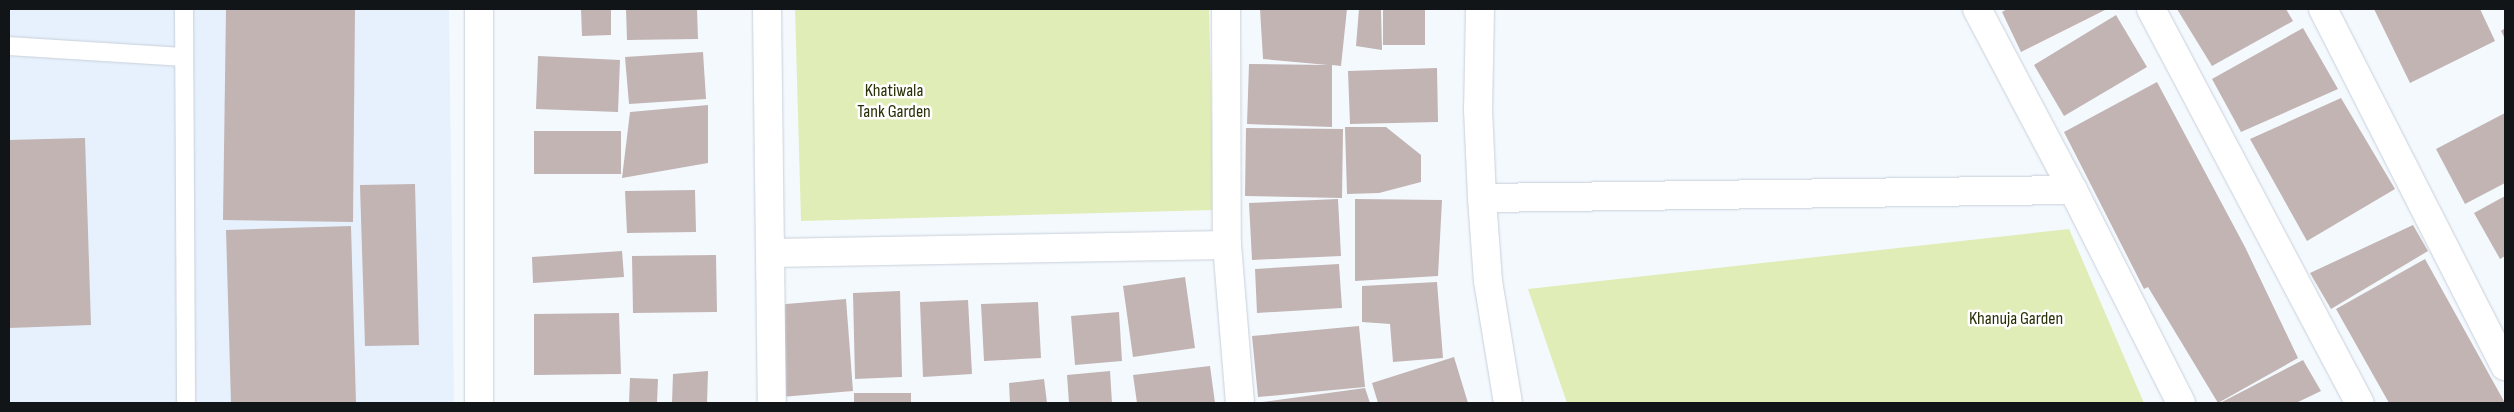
<!DOCTYPE html>
<style>
body{margin:0}
#map{position:relative;width:2514px;height:412px;overflow:hidden;background:#f4f9fe;font-family:"Sofia Sans Condensed",sans-serif}
div>[style]{position:absolute}
.built>*{inset:0;background:#e6f1fd}
.green>*{inset:0;background:#e0edb7}
.building>*{inset:0;background:#c1b4b3}
.roads{filter:drop-shadow(0 0 1px #c8d0d9) drop-shadow(0 0 1px #c8d0d9)}
.lane>*{height:18px;margin:-9px;padding:0 9px;transform-origin:9px;border-radius:9px;background:#fff}
.street>*{height:28px;margin:-14px;padding:0 14px;transform-origin:14px;border-radius:14px;background:#fff}
.secondary>*{height:28px;margin:-14px;padding:0 14px;transform-origin:14px;border-radius:14px;background:#fff}
span{translate:-50% -50%;white-space:nowrap;text-align:center;line-height:1.15;-webkit-text-stroke:5px #fff;paint-order:stroke}
.park-label{font-size:18px;color:#293006}
.frame{position:absolute;inset:0;border:10px solid #121518;pointer-events:none}
</style>
<div id="map">
<div class="built">
<i style="clip-path:polygon(9px 9px,449px 9px,454px 403px,9px 403px)"></i>
</div>
<div class="green">
<i style="clip-path:polygon(795px 9px,1209px 9px,1214px 210px,801px 221px)"></i>
<i style="clip-path:polygon(2069px 229px,2144px 403px,1567px 403px,1528px 289px)"></i>
</div>
<div class="building">
<i style="clip-path:polygon(226px 9px,355px 9px,353px 222px,223px 220px)"></i>
<i style="clip-path:polygon(581px 9px,611px 9px,611px 35px,582px 36px)"></i>
<i style="clip-path:polygon(626px 9px,697px 9px,698px 39px,627px 40px)"></i>
<i style="clip-path:polygon(1260px 9px,1347px 9px,1341px 66px,1332px 65px,1332px 127px,1247px 124px,1249px 64px,1328px 65px,1263px 59px)"></i>
<i style="clip-path:polygon(1359px 9px,1381px 9px,1382px 50px,1356px 46px)"></i>
<i style="clip-path:polygon(1383px 9px,1425px 9px,1425px 45px,1383px 45px)"></i>
<i style="clip-path:polygon(2007px 9px,2107px 9px,2021px 52px,2002px 12px)"></i>
<i style="clip-path:polygon(2177px 9px,2286px 9px,2293px 21px,2212px 66px)"></i>
<i style="clip-path:polygon(2374px 9px,2480px 9px,2495px 41px,2410px 83px)"></i>
<i style="clip-path:polygon(2116px 15px,2147px 67px,2064px 116px,2034px 65px)"></i>
<i style="clip-path:polygon(2303px 28px,2338px 89px,2241px 132px,2212px 79px)"></i>
<i style="clip-path:polygon(2505px 28px,2505px 39px,2501px 31px)"></i>
<i style="clip-path:polygon(703px 52px,706px 99px,629px 104px,625px 57px)"></i>
<i style="clip-path:polygon(538px 56px,620px 60px,618px 112px,536px 109px)"></i>
<i style="clip-path:polygon(1437px 68px,1438px 122px,1350px 124px,1348px 71px)"></i>
<i style="clip-path:polygon(2157px 82px,2245px 247px,2298px 358px,2218px 403px,2148px 287px,2144px 289px,2064px 132px)"></i>
<i style="clip-path:polygon(2341px 98px,2395px 189px,2307px 241px,2250px 139px)"></i>
<i style="clip-path:polygon(708px 105px,708px 163px,622px 178px,630px 112px)"></i>
<i style="clip-path:polygon(2505px 113px,2505px 183px,2465px 204px,2436px 149px)"></i>
<i style="clip-path:polygon(1345px 127px,1386px 127px,1421px 155px,1421px 182px,1379px 193px,1347px 194px)"></i>
<i style="clip-path:polygon(1246px 128px,1343px 129px,1342px 198px,1245px 196px)"></i>
<i style="clip-path:polygon(534px 131px,621px 131px,621px 174px,534px 174px)"></i>
<i style="clip-path:polygon(85px 138px,91px 325px,9px 328px,9px 140px)"></i>
<i style="clip-path:polygon(415px 184px,419px 345px,365px 346px,360px 185px)"></i>
<i style="clip-path:polygon(695px 190px,696px 232px,627px 233px,625px 191px)"></i>
<i style="clip-path:polygon(2505px 196px,2505px 256px,2500px 259px,2474px 213px)"></i>
<i style="clip-path:polygon(1338px 199px,1341px 256px,1252px 260px,1249px 203px)"></i>
<i style="clip-path:polygon(1355px 199px,1442px 200px,1438px 276px,1355px 281px)"></i>
<i style="clip-path:polygon(2413px 225px,2428px 251px,2331px 309px,2310px 273px)"></i>
<i style="clip-path:polygon(351px 226px,356px 403px,231px 403px,226px 230px)"></i>
<i style="clip-path:polygon(622px 251px,624px 277px,533px 283px,532px 257px)"></i>
<i style="clip-path:polygon(716px 255px,717px 312px,633px 313px,632px 256px)"></i>
<i style="clip-path:polygon(2425px 259px,2505px 403px,2389px 403px,2336px 309px)"></i>
<i style="clip-path:polygon(1339px 264px,1342px 308px,1257px 313px,1255px 269px)"></i>
<i style="clip-path:polygon(1185px 277px,1195px 348px,1133px 357px,1123px 286px)"></i>
<i style="clip-path:polygon(1437px 282px,1443px 358px,1393px 362px,1390px 324px,1362px 322px,1362px 286px)"></i>
<i style="clip-path:polygon(900px 291px,902px 377px,855px 379px,853px 293px)"></i>
<i style="clip-path:polygon(846px 299px,853px 391px,781px 397px,774px 305px)"></i>
<i style="clip-path:polygon(968px 300px,972px 374px,923px 377px,920px 302px)"></i>
<i style="clip-path:polygon(1038px 302px,1041px 358px,984px 361px,981px 304px)"></i>
<i style="clip-path:polygon(1119px 312px,1122px 361px,1075px 365px,1071px 316px)"></i>
<i style="clip-path:polygon(619px 313px,621px 374px,534px 375px,534px 314px)"></i>
<i style="clip-path:polygon(1359px 326px,1365px 387px,1258px 397px,1252px 336px)"></i>
<i style="clip-path:polygon(1454px 357px,1468px 403px,1378px 403px,1372px 383px)"></i>
<i style="clip-path:polygon(2303px 360px,2321px 391px,2296px 403px,2220px 403px)"></i>
<i style="clip-path:polygon(1210px 366px,1215px 403px,1137px 403px,1133px 375px)"></i>
<i style="clip-path:polygon(708px 371px,707px 403px,672px 403px,673px 374px)"></i>
<i style="clip-path:polygon(1110px 371px,1112px 403px,1069px 403px,1067px 375px)"></i>
<i style="clip-path:polygon(630px 378px,658px 379px,657px 403px,629px 403px)"></i>
<i style="clip-path:polygon(1044px 379px,1047px 403px,1010px 403px,1009px 383px)"></i>
<i style="clip-path:polygon(1365px 388px,1370px 403px,1262px 403px,1262px 402px)"></i>
<i style="clip-path:polygon(854px 393px,911px 393px,911px 403px,854px 403px)"></i>
</div>
<div class="roads">
<div class="lane">
<i style="left:184px;top:9px;width:394px;rotate:89.7deg"></i>
<i style="left:9px;top:46px;width:174px;rotate:3.6deg"></i>
</div>
<div class="street">
<i style="left:767px;top:9px;width:394px;rotate:89.3deg"></i>
<i style="left:1226px;top:9px;width:236px;rotate:89.8deg"></i>
<i style="left:1227px;top:245px;width:159px;rotate:85.3deg"></i>
<i style="left:1480px;top:9px;width:100px;rotate:91.1deg"></i>
<i style="left:1478px;top:109px;width:89px;rotate:87.4deg"></i>
<i style="left:1482px;top:198px;width:83px;rotate:85.9deg"></i>
<i style="left:1488px;top:281px;width:124px;rotate:80.7deg"></i>
<i style="left:1977px;top:9px;width:205px;rotate:62.1deg"></i>
<i style="left:2073px;top:190px;width:239px;rotate:63.1deg"></i>
<i style="left:2151px;top:9px;width:446px;rotate:62.1deg"></i>
<i style="left:2323px;top:9px;width:401px;rotate:63deg"></i>
<i style="left:1482px;top:198px;width:591px;rotate:-0.78deg"></i>
<i style="left:770px;top:253px;width:457px;rotate:-1deg"></i>
</div>
<div class="secondary">
<i style="left:479px;top:9px;width:394px;rotate:90deg"></i>
</div>
</div>
<div class="park-label">
<span style="left:894px;top:102px">Khatiwala<br>Tank Garden</span>
<span style="left:2016px;top:319px">Khanuja Garden</span>
</div>
<div class="frame"></div>
</div>
